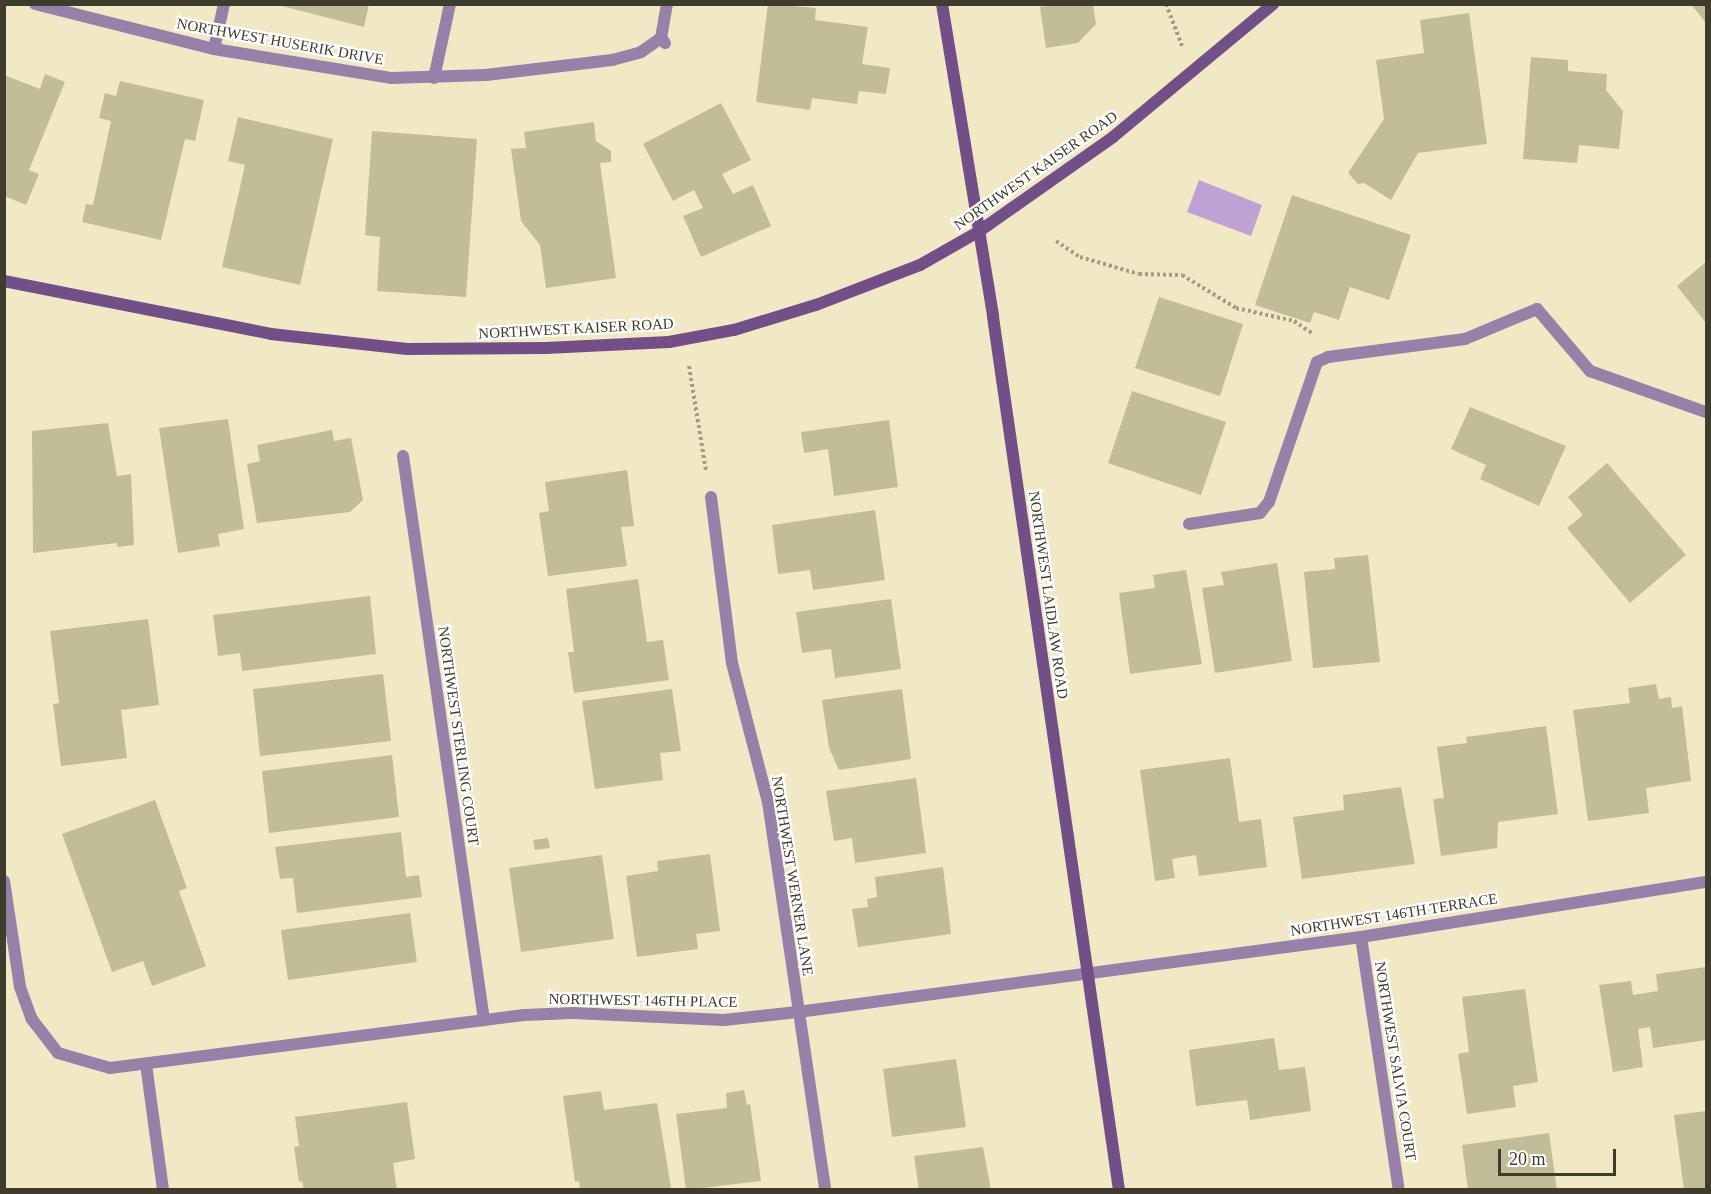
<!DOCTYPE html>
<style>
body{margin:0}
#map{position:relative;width:1711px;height:1194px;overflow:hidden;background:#f1e9c5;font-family:Georgia,serif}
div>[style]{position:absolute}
.water>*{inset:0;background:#c0a1d4}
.building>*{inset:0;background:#c3bc99}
.path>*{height:4px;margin-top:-2px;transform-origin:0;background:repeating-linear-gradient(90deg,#a39d83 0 3px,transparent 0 6px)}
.service>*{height:12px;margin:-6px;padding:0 6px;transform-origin:6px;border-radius:6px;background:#9881a8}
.minor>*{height:12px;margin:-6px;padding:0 6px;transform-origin:6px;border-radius:6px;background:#9881a8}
.secondary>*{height:12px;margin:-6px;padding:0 6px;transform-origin:6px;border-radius:6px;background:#724f87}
span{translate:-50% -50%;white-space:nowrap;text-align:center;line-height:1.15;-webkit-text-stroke:4.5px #fff;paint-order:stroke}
.street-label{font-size:15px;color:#3f3c2e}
.frame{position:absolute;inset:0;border:6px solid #3f3c2e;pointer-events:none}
.scale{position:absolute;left:1498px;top:1149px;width:118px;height:27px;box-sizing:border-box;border:3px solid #3f3c2e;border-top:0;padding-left:8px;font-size:18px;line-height:21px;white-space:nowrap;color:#3f3c2e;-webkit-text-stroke:4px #fff;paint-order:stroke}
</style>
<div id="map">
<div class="water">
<i style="clip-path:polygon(1199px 180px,1262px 205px,1251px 236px,1187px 212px)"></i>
</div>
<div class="building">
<i style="clip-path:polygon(274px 4px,369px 4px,364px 27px)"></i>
<i style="clip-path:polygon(768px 4px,816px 8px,815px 20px,868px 27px,862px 64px,890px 68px,886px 94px,859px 91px,857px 104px,812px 98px,810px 110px,756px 102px)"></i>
<i style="clip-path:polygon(1062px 4px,1093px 4px,1096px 24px,1078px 43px,1046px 48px,1040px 7px)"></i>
<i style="clip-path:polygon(1691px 4px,1706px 4px,1706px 23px)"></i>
<i style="clip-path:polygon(1469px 13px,1487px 144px,1418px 153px,1391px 200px,1364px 183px,1358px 184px,1348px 173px,1384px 119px,1376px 60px,1424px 53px,1420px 20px)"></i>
<i style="clip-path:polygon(1531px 57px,1568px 60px,1568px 71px,1607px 74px,1606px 90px,1623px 111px,1619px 149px,1579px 145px,1577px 163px,1523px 159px)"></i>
<i style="clip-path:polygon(45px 74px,65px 82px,29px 170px,39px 174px,26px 205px,4px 196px,4px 75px,40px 89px)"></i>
<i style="clip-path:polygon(120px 81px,204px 100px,195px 141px,185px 139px,161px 240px,82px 222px,86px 204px,93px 205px,111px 121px,99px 118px,105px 93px,116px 96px)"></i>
<i style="clip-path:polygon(721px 103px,751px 160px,722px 174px,733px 194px,753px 185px,771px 226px,701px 257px,683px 216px,703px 208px,694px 190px,673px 201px,643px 144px)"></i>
<i style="clip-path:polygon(238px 117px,333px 139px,300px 285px,222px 267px,245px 165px,228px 161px)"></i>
<i style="clip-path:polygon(594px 122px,596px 141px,611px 151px,611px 162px,600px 163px,616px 278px,546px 288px,540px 245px,521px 221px,511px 149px,526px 148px,524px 132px)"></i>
<i style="clip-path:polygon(372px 131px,477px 139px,466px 297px,377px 291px,380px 237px,365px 235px)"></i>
<i style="clip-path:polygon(1292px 195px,1411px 235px,1389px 300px,1350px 287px,1339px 320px,1314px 312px,1310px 323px,1255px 305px)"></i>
<i style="clip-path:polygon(1706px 262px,1706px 323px,1677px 286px)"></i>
<i style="clip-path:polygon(1159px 297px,1243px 324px,1220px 396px,1135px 368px)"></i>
<i style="clip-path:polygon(1132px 391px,1226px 422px,1201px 495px,1108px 463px)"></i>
<i style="clip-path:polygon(1470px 407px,1566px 446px,1539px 506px,1480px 479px,1486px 465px,1451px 449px)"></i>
<i style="clip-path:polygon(228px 419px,244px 529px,218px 534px,220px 546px,178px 553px,159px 428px)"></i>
<i style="clip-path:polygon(889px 420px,898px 487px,834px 496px,828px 449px,804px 453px,801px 432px)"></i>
<i style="clip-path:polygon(108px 423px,117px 476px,131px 474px,134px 545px,117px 547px,117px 543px,33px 553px,32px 431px)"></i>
<i style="clip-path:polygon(332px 430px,334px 441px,351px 438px,363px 500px,350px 512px,257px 523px,247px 464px,260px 461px,257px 445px)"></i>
<i style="clip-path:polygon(1607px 463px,1686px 555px,1630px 603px,1567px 528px,1583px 515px,1568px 497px)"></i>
<i style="clip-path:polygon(627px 470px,634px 526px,621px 527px,627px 566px,548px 576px,539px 513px,549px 511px,545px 482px)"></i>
<i style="clip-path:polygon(875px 510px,885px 580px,813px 590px,810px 570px,778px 574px,772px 525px)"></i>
<i style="clip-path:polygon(1368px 555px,1380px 662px,1313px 668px,1304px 572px,1335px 569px,1334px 558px)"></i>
<i style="clip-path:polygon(1277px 563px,1292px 661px,1215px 673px,1202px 588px,1224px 585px,1221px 572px)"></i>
<i style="clip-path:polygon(1186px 570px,1202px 664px,1130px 674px,1119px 593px,1155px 588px,1153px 575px)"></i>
<i style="clip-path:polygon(638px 579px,647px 642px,663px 640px,669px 680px,574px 693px,568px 652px,574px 652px,566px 589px)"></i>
<i style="clip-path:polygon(370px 596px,376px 654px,242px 671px,240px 653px,218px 656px,213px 615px)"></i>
<i style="clip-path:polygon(891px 599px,901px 669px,835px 678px,831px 649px,802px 653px,796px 612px)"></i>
<i style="clip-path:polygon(148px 619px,159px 705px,121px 710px,127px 758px,61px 766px,53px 704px,59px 703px,50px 631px)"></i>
<i style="clip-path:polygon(383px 674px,391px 741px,260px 756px,253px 689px)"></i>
<i style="clip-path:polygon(1656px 684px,1659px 699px,1671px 697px,1672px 708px,1682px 706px,1691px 781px,1646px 788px,1649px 813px,1588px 821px,1573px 710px,1630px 703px,1628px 688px)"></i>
<i style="clip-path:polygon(672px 689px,681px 751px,660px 753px,663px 780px,595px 789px,582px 701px)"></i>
<i style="clip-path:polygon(902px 689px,911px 759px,839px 770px,829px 748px,822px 700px)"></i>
<i style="clip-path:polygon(1546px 726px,1558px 814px,1498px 822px,1497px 848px,1441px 856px,1433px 799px,1444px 798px,1437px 747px,1467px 743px,1466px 737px)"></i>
<i style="clip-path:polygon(392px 755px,399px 817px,269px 833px,262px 771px)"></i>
<i style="clip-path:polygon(1230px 758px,1239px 822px,1261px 819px,1267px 867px,1199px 876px,1196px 855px,1172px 859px,1175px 878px,1155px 881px,1140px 770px)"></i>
<i style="clip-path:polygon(916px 778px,926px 853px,855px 863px,852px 838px,834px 841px,826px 791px)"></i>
<i style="clip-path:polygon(1401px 787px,1415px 864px,1302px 879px,1293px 817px,1344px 810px,1343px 795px)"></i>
<i style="clip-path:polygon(155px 800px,187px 888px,179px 891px,206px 966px,152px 986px,143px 961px,112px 972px,62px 834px)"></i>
<i style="clip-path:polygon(401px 832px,406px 877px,419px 875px,422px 897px,297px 913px,293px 878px,280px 879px,275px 847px)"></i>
<i style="clip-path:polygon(548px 838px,550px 848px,535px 850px,533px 840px)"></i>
<i style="clip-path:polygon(710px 854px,720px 931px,696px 934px,698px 949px,637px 957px,626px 876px,658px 871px,657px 861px)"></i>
<i style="clip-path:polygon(602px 855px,614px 939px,521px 952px,509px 868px)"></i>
<i style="clip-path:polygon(943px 867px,951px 934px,858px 947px,852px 909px,868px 907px,867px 899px,877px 897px,875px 877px)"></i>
<i style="clip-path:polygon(410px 913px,417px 962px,288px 980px,281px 930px)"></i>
<i style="clip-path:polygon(1706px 967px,1706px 1040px,1653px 1048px,1650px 1027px,1638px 1029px,1643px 1067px,1613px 1072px,1599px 985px,1631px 981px,1633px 995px,1658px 991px,1656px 974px)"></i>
<i style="clip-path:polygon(1525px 989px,1538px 1082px,1513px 1086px,1516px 1107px,1467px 1114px,1458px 1054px,1469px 1052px,1462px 997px)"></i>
<i style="clip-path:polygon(1274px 1038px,1279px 1070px,1305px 1067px,1311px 1111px,1250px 1120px,1247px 1100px,1196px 1106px,1189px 1050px)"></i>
<i style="clip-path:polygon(956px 1059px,966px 1127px,892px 1137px,883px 1069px)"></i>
<i style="clip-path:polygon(744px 1090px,747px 1105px,750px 1104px,761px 1181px,686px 1190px,676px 1114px,727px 1108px,726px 1093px)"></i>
<i style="clip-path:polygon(601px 1091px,604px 1110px,657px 1103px,671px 1188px,580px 1190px,579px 1181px,575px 1182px,563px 1096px)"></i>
<i style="clip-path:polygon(407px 1102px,415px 1159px,393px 1163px,397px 1190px,304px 1190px,302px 1181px,299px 1182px,294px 1147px,299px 1146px,295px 1117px)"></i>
<i style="clip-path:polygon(1706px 1111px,1706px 1190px,1684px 1190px,1674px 1115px)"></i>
<i style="clip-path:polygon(1549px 1133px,1557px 1190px,1468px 1190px,1462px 1145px)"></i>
<i style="clip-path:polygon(983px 1147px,991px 1190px,919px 1190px,914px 1156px)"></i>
</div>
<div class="path">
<i style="left:1166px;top:4px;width:45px;rotate:69.1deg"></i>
<i style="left:1056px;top:241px;width:29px;rotate:34deg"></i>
<i style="left:1080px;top:257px;width:61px;rotate:16.1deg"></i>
<i style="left:1139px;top:274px;width:43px;rotate:1.3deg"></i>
<i style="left:1182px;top:275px;width:63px;rotate:31.4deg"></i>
<i style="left:1236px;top:308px;width:59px;rotate:12.6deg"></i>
<i style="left:1294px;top:321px;width:23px;rotate:34deg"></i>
<i style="left:689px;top:366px;width:106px;rotate:80.8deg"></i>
</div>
<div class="service">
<i style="left:214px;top:49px;width:46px;rotate:-77.5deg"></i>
</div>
<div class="minor">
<i style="left:35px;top:4px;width:185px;rotate:14.1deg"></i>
<i style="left:214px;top:49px;width:179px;rotate:9.3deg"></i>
<i style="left:391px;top:78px;width:95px;rotate:-1.8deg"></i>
<i style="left:486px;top:75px;width:127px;rotate:-6.8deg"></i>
<i style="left:612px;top:60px;width:30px;rotate:-15deg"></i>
<i style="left:641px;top:52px;width:24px;rotate:-35deg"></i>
<i style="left:665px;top:43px;width:6px;rotate:-129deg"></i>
<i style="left:661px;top:38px;width:35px;rotate:-80deg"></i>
<i style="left:434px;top:78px;width:76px;rotate:-77.8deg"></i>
<i style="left:403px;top:456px;width:570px;rotate:81.83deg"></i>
<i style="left:711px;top:497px;width:167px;rotate:82.8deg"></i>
<i style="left:732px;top:663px;width:144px;rotate:75.5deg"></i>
<i style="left:768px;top:802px;width:392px;rotate:81.6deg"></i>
<i style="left:1189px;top:524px;width:72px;rotate:-8.8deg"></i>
<i style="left:1260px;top:513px;width:14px;rotate:-51deg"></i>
<i style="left:1269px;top:502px;width:148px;rotate:-71.1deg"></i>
<i style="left:1317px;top:362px;width:12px;rotate:-24deg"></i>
<i style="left:1328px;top:357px;width:138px;rotate:-7.5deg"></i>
<i style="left:1465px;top:339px;width:78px;rotate:-22.6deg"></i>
<i style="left:1537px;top:309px;width:82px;rotate:49.5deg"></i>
<i style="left:1590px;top:371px;width:123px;rotate:19.5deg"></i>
<i style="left:4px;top:881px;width:107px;rotate:81.4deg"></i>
<i style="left:20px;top:987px;width:33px;rotate:70deg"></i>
<i style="left:31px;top:1018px;width:44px;rotate:52.4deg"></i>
<i style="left:58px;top:1053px;width:54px;rotate:16.1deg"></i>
<i style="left:110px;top:1068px;width:417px;rotate:-7.3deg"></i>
<i style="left:524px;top:1015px;width:49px;rotate:-2.3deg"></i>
<i style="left:573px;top:1013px;width:151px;rotate:2.7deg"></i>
<i style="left:724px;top:1020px;width:74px;rotate:-6.2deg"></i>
<i style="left:798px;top:1012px;width:568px;rotate:-7.59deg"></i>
<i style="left:1361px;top:937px;width:349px;rotate:-9.1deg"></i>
<i style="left:1361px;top:937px;width:256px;rotate:81.5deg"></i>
<i style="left:146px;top:1064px;width:127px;rotate:82.3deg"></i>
</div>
<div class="secondary">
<i style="left:942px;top:4px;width:317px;rotate:80.7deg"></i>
<i style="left:993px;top:317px;width:882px;rotate:81.79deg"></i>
<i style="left:4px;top:281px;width:272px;rotate:11.2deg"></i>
<i style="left:271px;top:334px;width:137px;rotate:6.3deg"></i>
<i style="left:407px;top:349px;width:139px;rotate:-0.4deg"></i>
<i style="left:546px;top:348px;width:123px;rotate:-2.8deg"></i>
<i style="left:669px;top:342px;width:66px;rotate:-10.5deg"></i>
<i style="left:734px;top:330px;width:86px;rotate:-17deg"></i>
<i style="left:816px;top:305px;width:111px;rotate:-21deg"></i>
<i style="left:920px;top:265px;width:67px;rotate:-29.6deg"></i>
<i style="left:978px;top:232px;width:165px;rotate:-35.1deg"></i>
<i style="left:1113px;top:137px;width:208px;rotate:-39.7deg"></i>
</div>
<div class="street-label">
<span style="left:280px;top:42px;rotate:10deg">NORTHWEST HUSERIK DRIVE</span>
<span style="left:1036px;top:171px;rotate:-35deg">NORTHWEST KAISER ROAD</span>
<span style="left:576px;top:329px;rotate:-3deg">NORTHWEST KAISER ROAD</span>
<span style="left:1048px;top:595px;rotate:82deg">NORTHWEST LAIDLAW ROAD</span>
<span style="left:458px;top:736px;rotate:82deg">NORTHWEST STERLING COURT</span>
<span style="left:792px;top:876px;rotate:81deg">NORTHWEST WERNER LANE</span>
<span style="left:1394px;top:915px;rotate:-9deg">NORTHWEST 146TH TERRACE</span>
<span style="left:643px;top:1001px;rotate:1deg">NORTHWEST 146TH PLACE</span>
<span style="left:1395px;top:1061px;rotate:81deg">NORTHWEST SALVIA COURT</span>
</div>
<div class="frame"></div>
<div class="scale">20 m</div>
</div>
